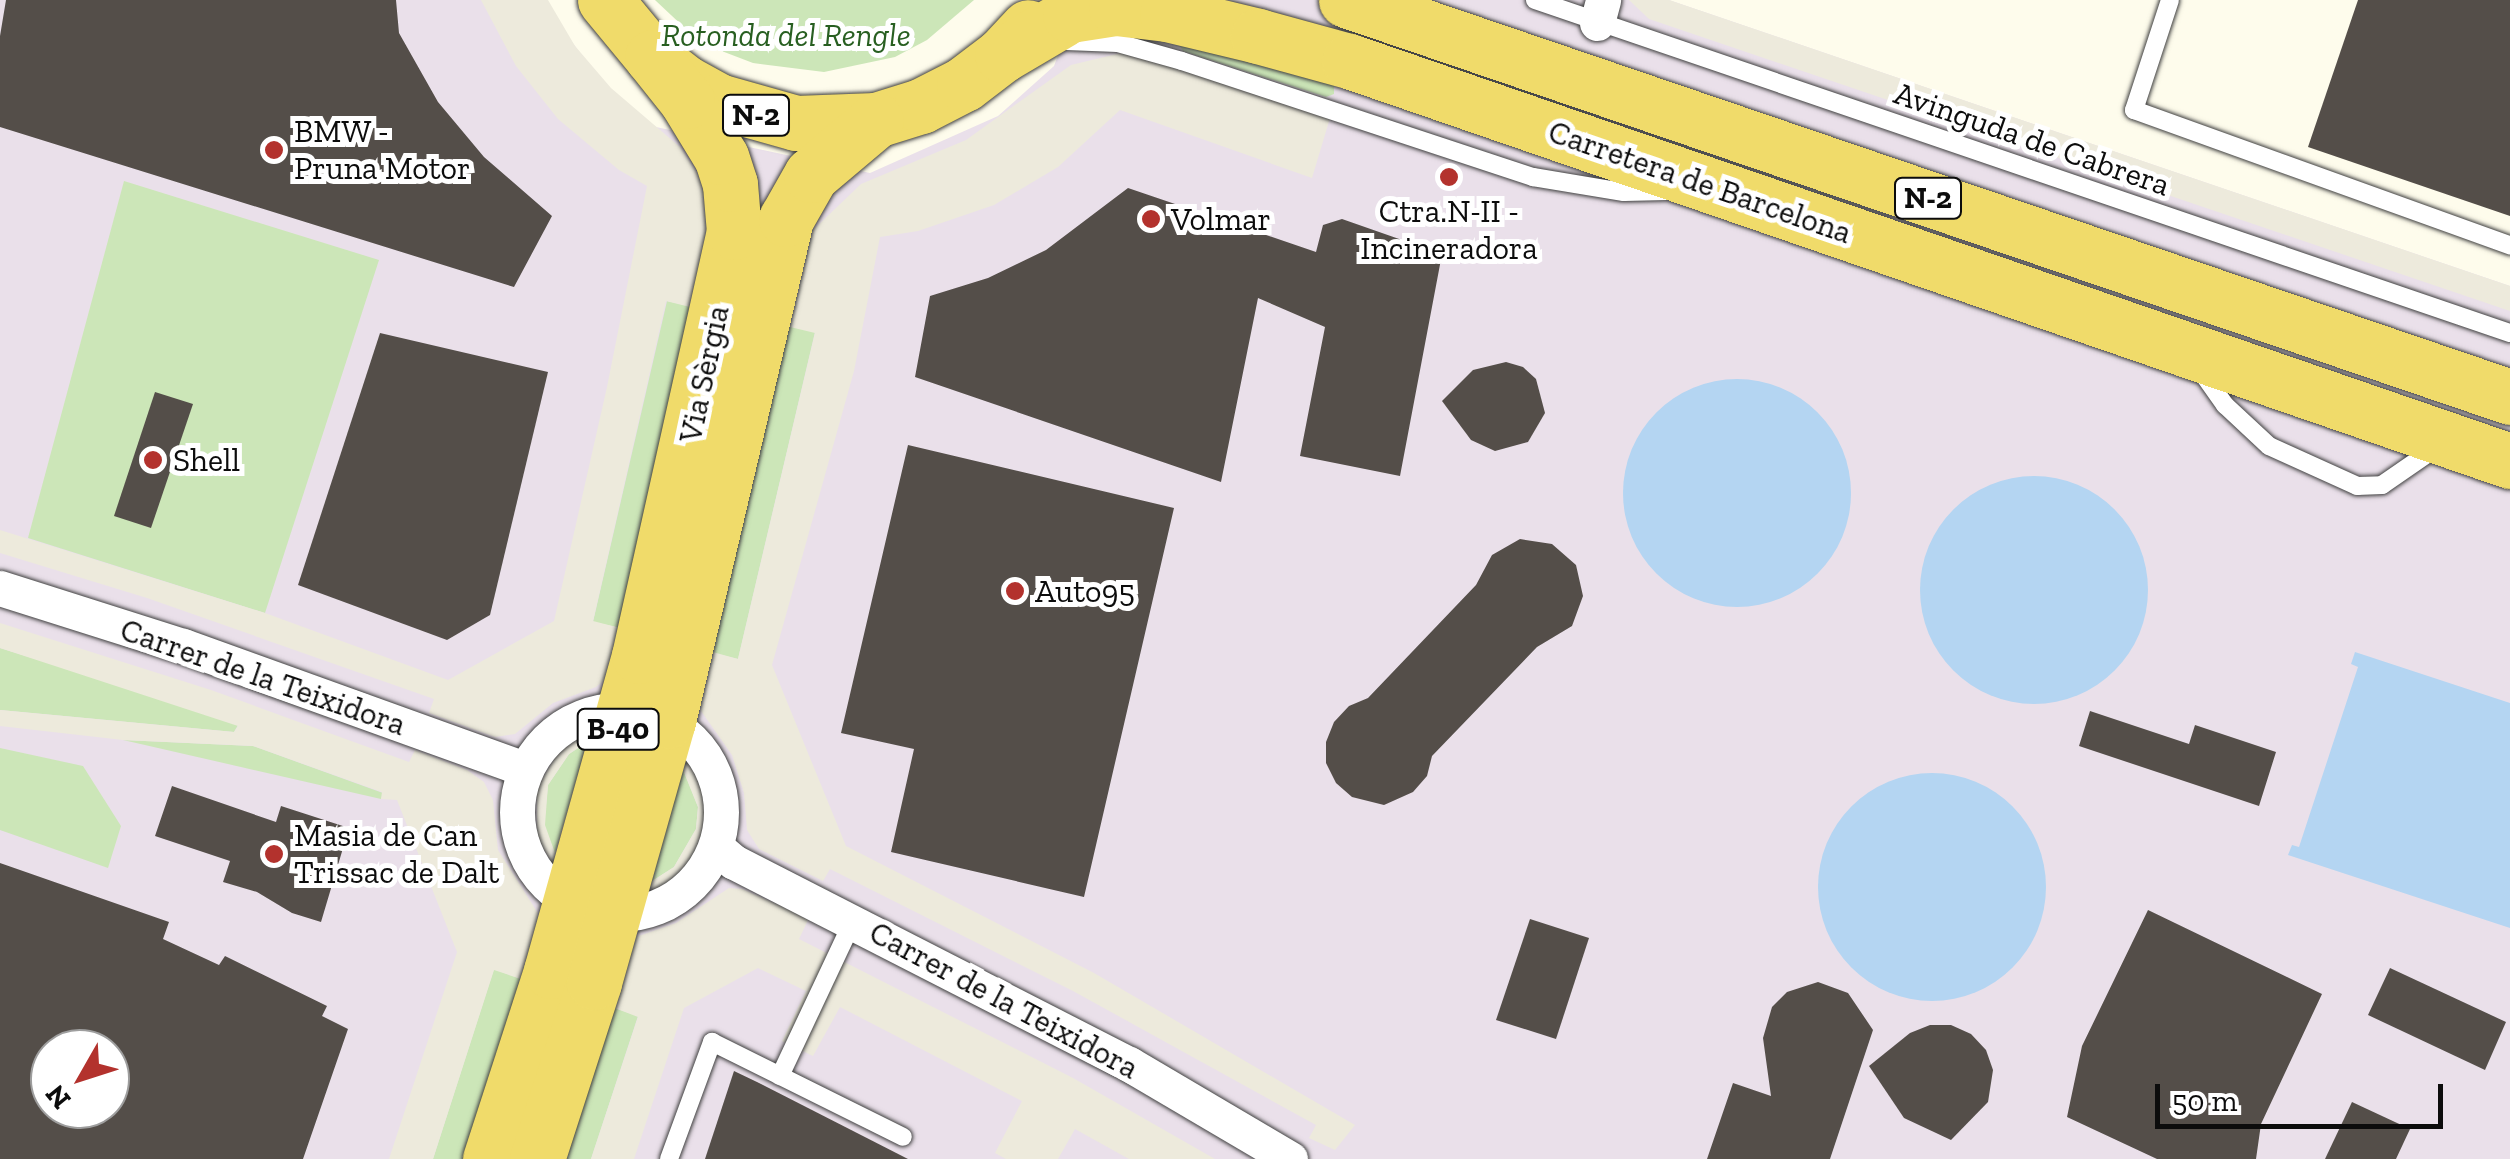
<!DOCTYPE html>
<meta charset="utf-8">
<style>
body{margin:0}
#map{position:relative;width:2510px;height:1159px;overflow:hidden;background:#fefcec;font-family:"Zilla Slab",serif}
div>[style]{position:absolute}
.industrial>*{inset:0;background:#eae0ea}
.green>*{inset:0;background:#cce6b8}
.plaza>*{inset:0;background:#edeadc}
.water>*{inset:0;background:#b4d5f2}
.round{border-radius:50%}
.building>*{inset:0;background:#544e49}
.roads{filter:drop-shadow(0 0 2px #3f3f3f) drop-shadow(0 0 2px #3f3f3f)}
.service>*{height:18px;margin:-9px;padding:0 9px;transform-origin:9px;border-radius:9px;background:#fff}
.minor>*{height:35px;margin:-17.5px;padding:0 17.5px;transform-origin:17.5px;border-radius:17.5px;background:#fff}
.minor>.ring{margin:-17.5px;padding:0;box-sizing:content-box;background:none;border:35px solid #fff;border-radius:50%}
.primary>*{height:55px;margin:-27.5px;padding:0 27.5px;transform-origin:27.5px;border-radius:27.5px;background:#f0db6a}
.dots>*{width:28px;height:28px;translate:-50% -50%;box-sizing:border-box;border:5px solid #fff;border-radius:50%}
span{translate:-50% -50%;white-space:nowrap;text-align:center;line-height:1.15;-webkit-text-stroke:10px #fff;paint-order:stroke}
.shield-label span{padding:2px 8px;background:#fff;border:2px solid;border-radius:8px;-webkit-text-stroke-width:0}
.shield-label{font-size:30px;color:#0c0c0c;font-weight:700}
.park-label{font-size:32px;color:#285f21;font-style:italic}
.poi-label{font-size:32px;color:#0c0c0c}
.left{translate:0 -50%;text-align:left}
.street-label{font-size:32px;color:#0c0c0c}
.north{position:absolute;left:30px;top:1029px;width:100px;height:100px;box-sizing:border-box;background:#fff;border:2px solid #9e9e9e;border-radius:50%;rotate:231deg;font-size:28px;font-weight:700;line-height:40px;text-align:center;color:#0c0c0c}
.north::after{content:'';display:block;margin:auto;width:35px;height:45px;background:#b3322d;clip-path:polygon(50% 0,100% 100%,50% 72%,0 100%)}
.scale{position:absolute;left:2155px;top:1084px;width:288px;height:45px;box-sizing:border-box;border:5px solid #0c0c0c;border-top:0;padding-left:12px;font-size:30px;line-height:35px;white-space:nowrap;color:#0c0c0c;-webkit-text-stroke:8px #fff;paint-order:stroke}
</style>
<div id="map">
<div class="industrial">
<i style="clip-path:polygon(evenodd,0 0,541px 0,606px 88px,656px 127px,870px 173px,998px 116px,1054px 66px,1079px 0,1669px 0,2510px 286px,2510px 1159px,0 1159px,0 0,50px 1049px,110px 1049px,110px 1109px,50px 1109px,50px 1049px)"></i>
</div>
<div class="green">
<i style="clip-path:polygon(655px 0,974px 0,927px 40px,895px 57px,824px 72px,753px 63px,719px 50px,688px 31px)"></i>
<i style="clip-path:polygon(1177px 41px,1334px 84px,1334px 94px,1326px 97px,1183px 51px)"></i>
<i style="clip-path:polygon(124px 181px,379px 260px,265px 613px,28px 538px)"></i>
<i style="clip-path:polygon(667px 301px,694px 307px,621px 628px,593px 622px)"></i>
<i style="clip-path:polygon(786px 325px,815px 332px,738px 659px,709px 652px)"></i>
<i style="clip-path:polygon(0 648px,119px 685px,238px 725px,234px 732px,0 710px)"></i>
<i style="clip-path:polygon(123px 740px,253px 746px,383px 793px,381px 799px)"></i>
<i style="clip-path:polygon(587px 742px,555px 854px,544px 825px,548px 785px,569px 754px)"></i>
<i style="clip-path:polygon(0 748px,83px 766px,121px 826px,108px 868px,0 830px)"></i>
<i style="clip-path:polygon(683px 769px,698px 807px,696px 829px,674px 867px,651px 882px)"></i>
<i style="clip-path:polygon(494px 969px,521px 979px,463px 1159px,433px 1159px)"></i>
<i style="clip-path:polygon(612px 1007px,638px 1016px,591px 1159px,562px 1159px)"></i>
</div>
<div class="plaza">
<i style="clip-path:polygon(evenodd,481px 0,548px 0,575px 46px,611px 88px,680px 147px,700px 178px,712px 233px,703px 298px,666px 469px,615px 671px,596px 687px,553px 703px,515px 734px,495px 737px,429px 713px,434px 699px,147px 598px,0 553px,0 530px,265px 613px,448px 680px,554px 621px,607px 387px,647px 186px,619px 170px,558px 119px,516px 66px,481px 0,666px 301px,694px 308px,620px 628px,593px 621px,666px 301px)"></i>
<i style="clip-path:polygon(1629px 0,1669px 0,2510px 286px,2510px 311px,1649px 19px)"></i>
<i style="clip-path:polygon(evenodd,1121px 53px,1153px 59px,1330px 118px,1312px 178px,1120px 110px,1058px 167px,994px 205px,918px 231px,880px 237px,854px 371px,772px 665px,846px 846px,1094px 973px,1355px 1125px,1335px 1150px,1309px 1138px,1316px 1125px,1073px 991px,830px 869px,823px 881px,759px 849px,747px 830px,744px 793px,732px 755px,694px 701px,788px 276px,812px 231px,861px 184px,966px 140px,1071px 65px,1121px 53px,786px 326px,815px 333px,738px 659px,709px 651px,786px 326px)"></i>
<i style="clip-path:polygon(0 623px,211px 690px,409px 762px,415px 750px,467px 770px,484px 782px,493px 800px,498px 850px,541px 918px,470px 1159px,463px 1159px,521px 979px,494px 970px,433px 1159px,389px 1159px,457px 952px,397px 800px,381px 799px,382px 792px,253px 746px,123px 740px,0 726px,0 710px,234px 732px,238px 726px,0 648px)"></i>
<i style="clip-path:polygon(evenodd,594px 730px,555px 868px,537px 837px,537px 788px,560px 750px,594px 730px,586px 743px,587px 744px,555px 853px,545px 825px,548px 785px,569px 754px,586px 743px)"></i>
<i style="clip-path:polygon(evenodd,684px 752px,703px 783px,708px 827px,703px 844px,684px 871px,658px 890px,644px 894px,684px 752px,683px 770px,698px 807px,696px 829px,674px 867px,652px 881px,683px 770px)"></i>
<i style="clip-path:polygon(729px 888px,742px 889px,809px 918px,799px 939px,1073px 1078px,1215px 1159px,1129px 1159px,1075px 1129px,1058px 1159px,1006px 1159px,995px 1153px,1022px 1101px,840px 1007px,813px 1056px,782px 1041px,806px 991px,758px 968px,684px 1008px,634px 1159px,591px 1159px,638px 1017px,612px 1007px,633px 938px,676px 923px)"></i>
</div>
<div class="water">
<i class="round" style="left:1623px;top:379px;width:228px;height:228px"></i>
<i class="round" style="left:1920px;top:476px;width:228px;height:228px"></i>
<i style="clip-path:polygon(2355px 652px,2510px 703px,2510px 928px,2288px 855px,2292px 845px,2299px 847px,2358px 667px,2351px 664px)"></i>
<i class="round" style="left:1818px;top:773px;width:228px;height:228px"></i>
</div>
<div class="building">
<i style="clip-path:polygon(6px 0,396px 0,399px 33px,438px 102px,484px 157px,552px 216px,514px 287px,0 127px,0 36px)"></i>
<i style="clip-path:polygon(2358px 0,2510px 0,2510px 216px,2308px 147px)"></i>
<i style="clip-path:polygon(1128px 188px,1316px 252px,1323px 225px,1342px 219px,1442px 254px,1400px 476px,1300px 456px,1325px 327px,1258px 298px,1221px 482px,915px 377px,930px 296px,988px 278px,1046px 250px)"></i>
<i style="clip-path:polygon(380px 333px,548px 372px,490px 615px,447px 640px,298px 585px)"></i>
<i style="clip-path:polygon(1506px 362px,1523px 367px,1536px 379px,1545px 413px,1528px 442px,1495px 451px,1471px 440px,1442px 401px,1473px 370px)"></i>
<i style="clip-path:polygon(155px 392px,193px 404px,151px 528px,114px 516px)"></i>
<i style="clip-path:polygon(908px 445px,1174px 508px,1084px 897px,891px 852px,914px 749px,841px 733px)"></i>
<i style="clip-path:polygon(1520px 539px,1552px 544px,1576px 565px,1583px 596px,1572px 626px,1537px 647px,1432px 756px,1427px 776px,1413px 792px,1384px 805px,1352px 797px,1336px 783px,1326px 763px,1326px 742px,1334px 722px,1349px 706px,1368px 698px,1476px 585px,1492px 555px)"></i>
<i style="clip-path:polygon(2090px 711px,2189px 744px,2195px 725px,2276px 752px,2259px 806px,2079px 746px)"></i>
<i style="clip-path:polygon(172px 786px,276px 822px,281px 806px,349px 828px,321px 922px,292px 913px,257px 892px,223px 882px,230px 861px,155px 836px)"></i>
<i style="clip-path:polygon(evenodd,0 863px,169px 922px,163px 939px,219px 965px,225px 956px,327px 1006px,322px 1016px,348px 1029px,303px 1159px,0 1159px,0 863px,50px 1049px,110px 1049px,110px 1109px,50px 1109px,50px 1049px)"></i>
<i style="clip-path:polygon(2148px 910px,2322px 994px,2261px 1124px,2256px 1159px,2157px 1159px,2067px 1117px,2082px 1046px)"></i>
<i style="clip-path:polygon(1530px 919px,1589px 938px,1556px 1039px,1496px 1020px)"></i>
<i style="clip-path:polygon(2390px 968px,2506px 1022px,2485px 1070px,2368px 1015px)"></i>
<i style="clip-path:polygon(1818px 982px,1848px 993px,1873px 1030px,1830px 1159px,1707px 1159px,1733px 1083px,1771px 1096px,1763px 1038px,1772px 1007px,1787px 992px)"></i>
<i style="clip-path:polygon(1930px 1025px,1951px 1025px,1971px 1034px,1986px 1050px,1993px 1070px,1988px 1102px,1951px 1140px,1904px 1118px,1869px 1066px,1910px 1033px)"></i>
<i style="clip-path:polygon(734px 1071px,757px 1082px,908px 1159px,705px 1159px)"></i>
<i style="clip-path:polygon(2352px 1102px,2410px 1129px,2396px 1159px,2325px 1159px)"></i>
</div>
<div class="roads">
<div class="service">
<i style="left:1535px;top:0;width:1030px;rotate:18.86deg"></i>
<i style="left:2170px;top:0;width:116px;rotate:108.1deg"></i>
<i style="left:2134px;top:110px;width:400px;rotate:19.8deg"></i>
<i style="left:1066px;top:41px;width:52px;rotate:2.2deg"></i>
<i style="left:1118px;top:43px;width:66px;rotate:15.7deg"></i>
<i style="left:1182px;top:61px;width:370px;rotate:18.3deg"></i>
<i style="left:1533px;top:177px;width:92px;rotate:9.4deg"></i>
<i style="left:1624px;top:192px;width:43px;rotate:-1.3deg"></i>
<i style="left:2201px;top:371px;width:42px;rotate:54.8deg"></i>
<i style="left:2225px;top:405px;width:60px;rotate:43deg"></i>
<i style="left:2269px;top:446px;width:97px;rotate:24.4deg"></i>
<i style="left:2357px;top:486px;width:25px;rotate:-2deg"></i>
<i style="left:2382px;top:485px;width:70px;rotate:-34.6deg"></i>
<i style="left:780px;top:1076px;width:171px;rotate:-64.8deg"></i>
<i style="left:669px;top:1159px;width:125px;rotate:-69.8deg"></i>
<i style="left:712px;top:1042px;width:213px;rotate:26.4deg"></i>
</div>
<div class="minor">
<i style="left:1597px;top:23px;width:24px;rotate:-75deg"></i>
<i style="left:0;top:588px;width:192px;rotate:17.6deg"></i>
<i style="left:183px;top:646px;width:363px;rotate:19.8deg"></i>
<i class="ring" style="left:517px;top:710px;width:169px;height:169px"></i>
<i style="left:716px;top:847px;width:23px;rotate:40deg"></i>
<i style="left:734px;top:862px;width:444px;rotate:27.1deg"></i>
<i style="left:1129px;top:1064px;width:187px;rotate:30.5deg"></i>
</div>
<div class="primary">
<i style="left:605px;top:0;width:74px;rotate:50.5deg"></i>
<i style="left:652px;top:57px;width:41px;rotate:38deg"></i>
<i style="left:684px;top:82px;width:39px;rotate:29deg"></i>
<i style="left:718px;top:101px;width:81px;rotate:15.8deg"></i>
<i style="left:796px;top:123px;width:80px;rotate:-2.1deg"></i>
<i style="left:876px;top:120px;width:47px;rotate:-17.3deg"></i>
<i style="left:921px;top:106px;width:48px;rotate:-27.1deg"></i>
<i style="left:964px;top:84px;width:48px;rotate:-37.3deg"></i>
<i style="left:1002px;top:55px;width:38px;rotate:-47deg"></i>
<i style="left:1346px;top:0;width:1230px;rotate:18.83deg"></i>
<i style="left:1002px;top:55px;width:79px;rotate:-30.5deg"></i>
<i style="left:1070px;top:15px;width:47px;rotate:-8.7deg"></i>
<i style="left:1116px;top:8px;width:51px;rotate:6.7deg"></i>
<i style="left:1167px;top:14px;width:94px;rotate:13.6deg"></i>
<i style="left:1258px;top:36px;width:94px;rotate:15.4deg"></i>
<i style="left:1349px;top:61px;width:1228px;rotate:19.01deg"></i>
<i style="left:490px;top:1159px;width:198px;rotate:-72deg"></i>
<i style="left:551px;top:971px;width:327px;rotate:-74.4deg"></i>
<i style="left:639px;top:656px;width:435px;rotate:-77.4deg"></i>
<i style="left:734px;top:232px;width:48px;rotate:-94.8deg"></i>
<i style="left:730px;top:184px;width:28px;rotate:-108deg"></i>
<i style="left:721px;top:157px;width:66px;rotate:-121.3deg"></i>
<i style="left:687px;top:101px;width:56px;rotate:-128.5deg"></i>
<i style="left:537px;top:1159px;width:186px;rotate:-72.1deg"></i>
<i style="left:594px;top:982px;width:271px;rotate:-74.2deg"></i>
<i style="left:668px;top:721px;width:516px;rotate:-76.77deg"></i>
<i style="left:786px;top:219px;width:51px;rotate:-60.4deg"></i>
<i style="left:811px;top:175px;width:85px;rotate:-40.2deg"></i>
</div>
</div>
<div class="dots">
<i style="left:274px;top:150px;background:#b3322d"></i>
<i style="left:1449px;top:177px;background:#b3322d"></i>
<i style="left:1151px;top:219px;background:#b3322d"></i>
<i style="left:153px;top:460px;background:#b3322d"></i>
<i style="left:1015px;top:591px;background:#b3322d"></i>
<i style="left:274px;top:854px;background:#b3322d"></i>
</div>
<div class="shield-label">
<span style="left:756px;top:115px">N-2</span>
<span style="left:1928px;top:198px">N-2</span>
<span style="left:618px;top:729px">B-40</span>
</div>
<div class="park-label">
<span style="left:786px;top:35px">Rotonda del Rengle</span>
</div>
<div class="poi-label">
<span class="left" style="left:294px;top:150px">BMW -<br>Pruna Motor</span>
<span style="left:1449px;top:230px">Ctra.N-II -<br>Incineradora</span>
<span class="left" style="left:1171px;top:219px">Volmar</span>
<span class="left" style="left:173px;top:460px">Shell</span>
<span class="left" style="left:1035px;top:591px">Auto95</span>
<span class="left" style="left:294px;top:854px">Masia de Can<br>Trissac de Dalt</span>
</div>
<div class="street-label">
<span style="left:2032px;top:139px;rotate:19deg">Avinguda de Cabrera</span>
<span style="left:1700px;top:182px;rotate:19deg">Carretera de Barcelona</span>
<span style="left:704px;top:374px;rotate:-78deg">Via Sèrgia</span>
<span style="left:263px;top:677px;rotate:19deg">Carrer de la Teixidora</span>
<span style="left:1004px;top:1000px;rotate:28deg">Carrer de la Teixidora</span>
</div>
<div class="north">N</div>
<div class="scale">50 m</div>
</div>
